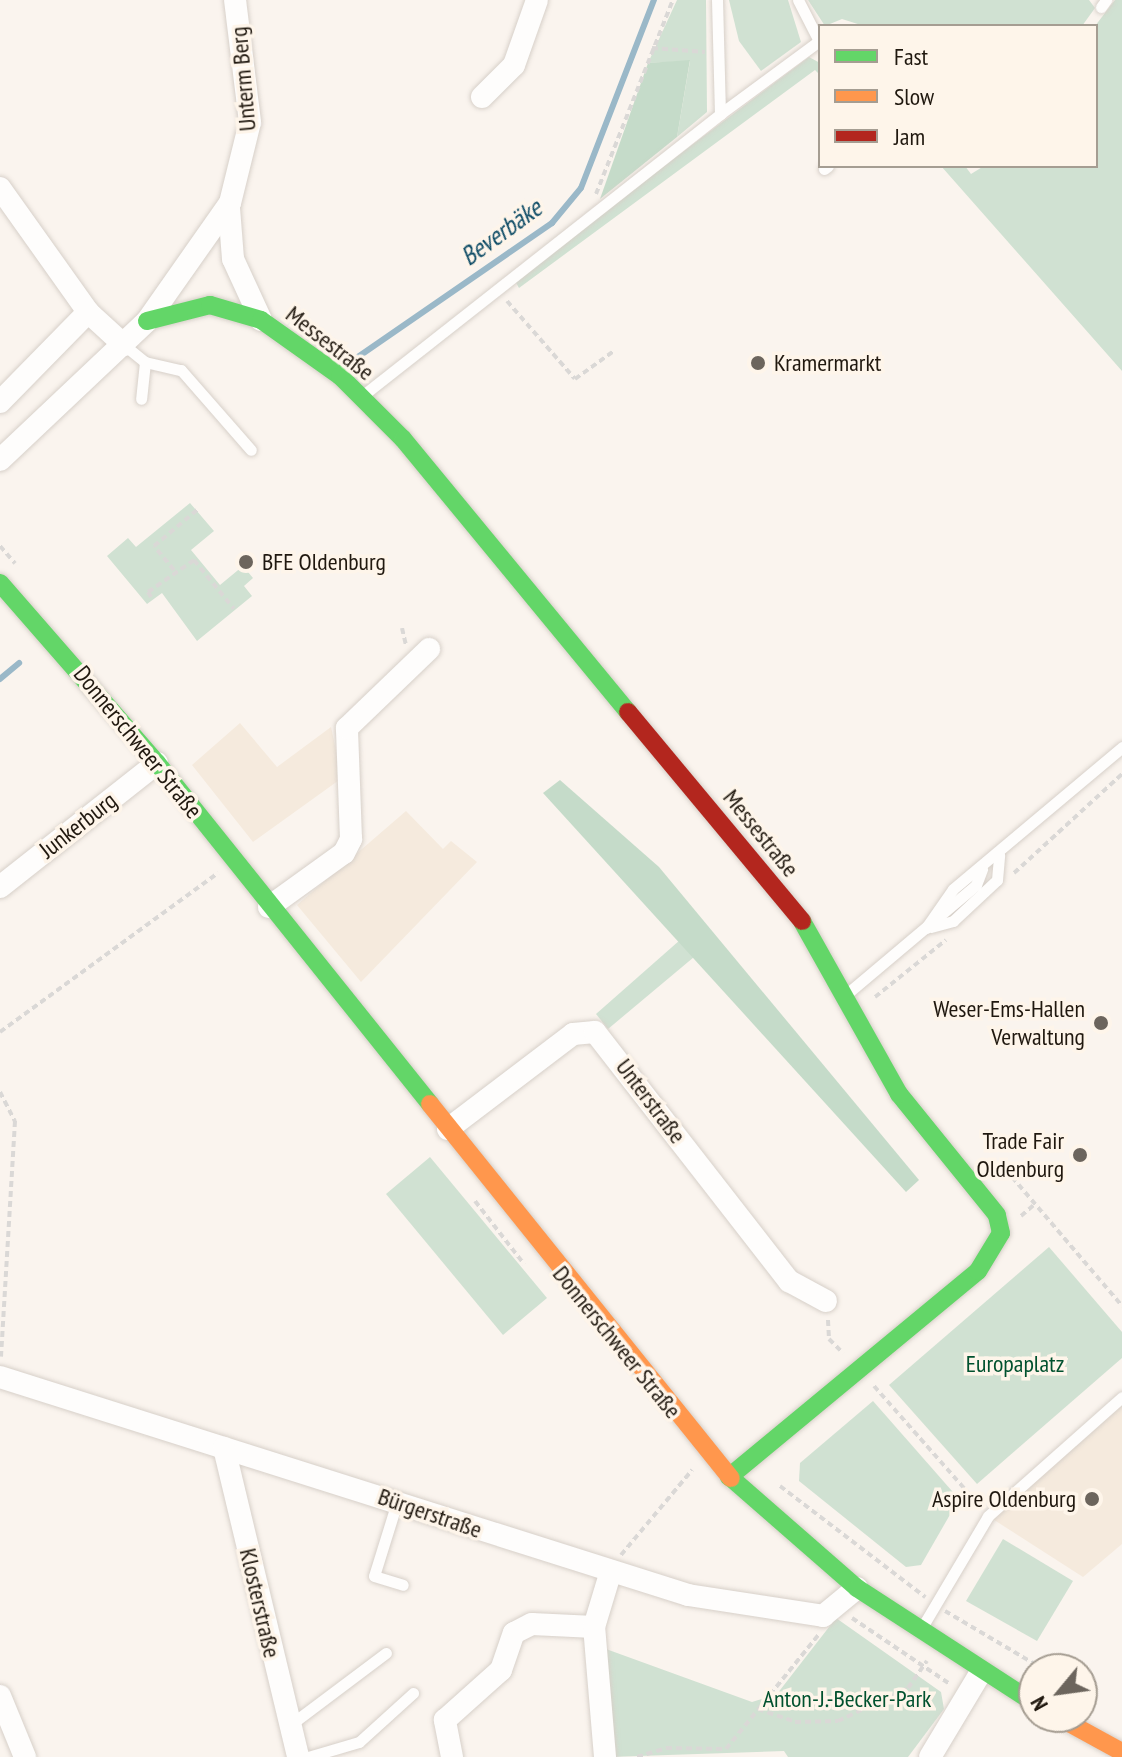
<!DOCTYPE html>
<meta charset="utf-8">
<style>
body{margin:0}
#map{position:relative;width:1122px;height:1757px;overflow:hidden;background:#faf4ee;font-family:"PT Sans Narrow",sans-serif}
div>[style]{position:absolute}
.commercial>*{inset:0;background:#f5eadd}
.green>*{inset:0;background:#d0e1d2}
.forest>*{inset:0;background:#c5dbc9}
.stream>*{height:6px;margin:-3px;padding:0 3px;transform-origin:3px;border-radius:3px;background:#9ab8c8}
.path>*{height:4px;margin-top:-2px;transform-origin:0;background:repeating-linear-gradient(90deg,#dad8d6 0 6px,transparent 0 10px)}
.roads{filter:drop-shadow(0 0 2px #d7d0c9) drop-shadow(0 0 2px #d7d0c9)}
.lane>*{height:11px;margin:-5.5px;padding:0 5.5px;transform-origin:5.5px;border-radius:5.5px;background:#fefdfc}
.street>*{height:22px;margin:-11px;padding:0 11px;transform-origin:11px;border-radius:11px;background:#fefdfc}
.fast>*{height:18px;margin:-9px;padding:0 9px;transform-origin:9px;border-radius:9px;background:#63d668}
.slow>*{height:18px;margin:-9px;padding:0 9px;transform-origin:9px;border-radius:9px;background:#ff974d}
.jam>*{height:18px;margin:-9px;padding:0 9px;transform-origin:9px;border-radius:9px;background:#b3261e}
.dots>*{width:22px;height:22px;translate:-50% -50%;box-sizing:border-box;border:4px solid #fef5ea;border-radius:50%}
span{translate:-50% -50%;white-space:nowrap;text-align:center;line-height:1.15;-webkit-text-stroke:7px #fef5ea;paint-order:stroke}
.street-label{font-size:24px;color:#20180f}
.poi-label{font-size:24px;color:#20180f}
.left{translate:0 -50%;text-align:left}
.right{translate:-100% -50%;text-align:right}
.park-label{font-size:24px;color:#00512e}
.water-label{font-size:26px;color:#0e4c66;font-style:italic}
.legend{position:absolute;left:818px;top:24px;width:280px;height:144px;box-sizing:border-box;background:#fef5ea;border:2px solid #a59d92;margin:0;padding:10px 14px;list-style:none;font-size:24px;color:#20180f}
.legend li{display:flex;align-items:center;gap:16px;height:40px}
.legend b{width:40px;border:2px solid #a59d92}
.north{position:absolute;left:1018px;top:1653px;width:80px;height:80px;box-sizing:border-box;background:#fef5ea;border:2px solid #a59d92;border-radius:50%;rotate:241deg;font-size:22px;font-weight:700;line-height:32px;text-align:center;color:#20180f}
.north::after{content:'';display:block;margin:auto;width:28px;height:36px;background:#6c655d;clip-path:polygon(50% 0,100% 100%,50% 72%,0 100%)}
</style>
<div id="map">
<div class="commercial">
<i style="clip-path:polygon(240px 723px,277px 767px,331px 727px,342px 778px,253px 842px,192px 765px)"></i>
<i style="clip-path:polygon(406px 811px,443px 849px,451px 841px,477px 862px,361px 982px,297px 905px)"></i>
<i style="clip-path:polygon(1122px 1403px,1122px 1544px,1083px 1577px,988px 1516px)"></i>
</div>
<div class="green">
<i style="clip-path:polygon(677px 0,706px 0,707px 112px,677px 137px,690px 61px,648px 63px)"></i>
<i style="clip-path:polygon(729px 0,788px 0,801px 42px,761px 71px,739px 41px)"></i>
<i style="clip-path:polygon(808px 0,1089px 0,1095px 8px,1082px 26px,864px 26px,842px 19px,825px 26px)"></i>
<i style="clip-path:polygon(1115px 0,1122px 0,1122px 371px,941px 166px,965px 166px,971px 174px,984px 166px,1096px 166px,1095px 26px)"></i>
<i style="clip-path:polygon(809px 57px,820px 63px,820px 75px,815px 70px,519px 288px,514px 279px)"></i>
<i style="clip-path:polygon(190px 503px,214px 531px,191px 550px,220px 585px,243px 566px,253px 578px,244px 586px,252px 596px,197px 641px,162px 593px,147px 604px,107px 556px,128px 538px,136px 547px)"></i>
<i style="clip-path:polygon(680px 940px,694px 957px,608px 1029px,596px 1014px)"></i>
<i style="clip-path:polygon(430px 1157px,547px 1298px,503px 1335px,386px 1194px)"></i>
<i style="clip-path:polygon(1049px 1247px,1122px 1332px,1122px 1358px,977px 1484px,889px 1385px)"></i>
<i style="clip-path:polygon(873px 1401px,959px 1499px,921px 1565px,906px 1567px,799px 1481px,800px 1463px)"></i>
<i style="clip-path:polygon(1003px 1539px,1073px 1581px,1037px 1641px,966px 1601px)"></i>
<i style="clip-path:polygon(836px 1618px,941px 1692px,944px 1709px,908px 1757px,788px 1757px,784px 1751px,609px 1757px,606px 1649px,752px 1702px,777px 1694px)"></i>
</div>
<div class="forest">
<i style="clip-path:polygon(690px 60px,677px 137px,600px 199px,648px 63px)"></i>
<i style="clip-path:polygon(560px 780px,659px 867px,919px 1180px,906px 1192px,543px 793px)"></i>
</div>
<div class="stream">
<i style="left:352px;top:361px;width:243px;rotate:-34.6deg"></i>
<i style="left:552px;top:223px;width:45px;rotate:-50.4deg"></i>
<i style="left:581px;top:188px;width:202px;rotate:-68.8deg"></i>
<i style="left:0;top:679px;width:25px;rotate:-40deg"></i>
</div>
<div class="path">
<i style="left:652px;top:48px;width:53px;rotate:4.3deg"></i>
<i style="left:596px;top:194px;width:209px;rotate:-68.4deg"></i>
<i style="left:507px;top:301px;width:103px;rotate:48.9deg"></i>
<i style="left:575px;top:379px;width:49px;rotate:-35.9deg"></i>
<i style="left:0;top:546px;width:23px;rotate:49deg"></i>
<i style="left:174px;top:570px;width:31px;rotate:-130deg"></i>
<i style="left:154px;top:546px;width:56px;rotate:-39.9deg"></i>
<i style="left:151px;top:597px;width:6px;rotate:-121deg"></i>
<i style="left:148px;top:592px;width:56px;rotate:-34.8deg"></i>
<i style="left:194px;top:560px;width:63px;rotate:50.8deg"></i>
<i style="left:402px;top:628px;width:17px;rotate:77deg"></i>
<i style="left:1014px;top:873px;width:147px;rotate:-42.5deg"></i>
<i style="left:875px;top:997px;width:91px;rotate:-38.8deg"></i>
<i style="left:0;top:1032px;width:270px;rotate:-36.1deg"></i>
<i style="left:0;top:1092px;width:33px;rotate:63deg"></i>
<i style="left:15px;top:1121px;width:236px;rotate:93.4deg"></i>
<i style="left:1012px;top:1177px;width:170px;rotate:49.5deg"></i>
<i style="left:475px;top:1201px;width:80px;rotate:52.1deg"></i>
<i style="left:1021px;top:1216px;width:18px;rotate:-41deg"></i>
<i style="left:828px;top:1320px;width:19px;rotate:87deg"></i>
<i style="left:829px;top:1339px;width:20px;rotate:45deg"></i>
<i style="left:874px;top:1386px;width:159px;rotate:48.6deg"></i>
<i style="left:780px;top:1486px;width:183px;rotate:37.4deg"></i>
<i style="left:621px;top:1555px;width:111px;rotate:-50.1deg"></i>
<i style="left:945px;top:1611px;width:114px;rotate:30.6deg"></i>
<i style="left:852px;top:1618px;width:118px;rotate:34deg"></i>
<i style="left:758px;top:1709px;width:39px;rotate:19deg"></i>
<i style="left:795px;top:1722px;width:43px;rotate:-1.3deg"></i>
<i style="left:838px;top:1721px;width:77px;rotate:-25.2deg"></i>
<i style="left:908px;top:1688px;width:33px;rotate:-55deg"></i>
<i style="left:637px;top:1757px;width:30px;rotate:-17deg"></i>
<i style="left:666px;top:1748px;width:60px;rotate:1deg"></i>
<i style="left:726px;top:1749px;width:148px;rotate:-51deg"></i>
</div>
<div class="roads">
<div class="lane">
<i style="left:1101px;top:7px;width:9px;rotate:-54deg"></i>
<i style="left:720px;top:114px;width:123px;rotate:-36.4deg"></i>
<i style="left:819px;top:41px;width:46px;rotate:-117.1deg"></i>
<i style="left:824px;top:169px;width:5px;rotate:-37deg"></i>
<i style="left:124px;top:345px;width:27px;rotate:39deg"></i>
<i style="left:145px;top:362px;width:37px;rotate:96deg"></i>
<i style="left:145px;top:362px;width:37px;rotate:13deg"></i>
<i style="left:181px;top:370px;width:106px;rotate:48.8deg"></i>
<i style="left:362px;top:396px;width:456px;rotate:-38.2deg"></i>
<i style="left:720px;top:114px;width:114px;rotate:-91.5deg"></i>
<i style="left:931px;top:927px;width:23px;rotate:-15deg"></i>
<i style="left:953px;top:921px;width:60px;rotate:-43deg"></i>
<i style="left:997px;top:880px;width:25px;rotate:-85deg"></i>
<i style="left:926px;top:928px;width:47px;rotate:-55.3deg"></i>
<i style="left:953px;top:889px;width:221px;rotate:-40deg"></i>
<i style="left:849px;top:992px;width:166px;rotate:-40.1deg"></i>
<i style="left:976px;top:885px;width:17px;rotate:-69deg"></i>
<i style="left:397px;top:1502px;width:77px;rotate:107.3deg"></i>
<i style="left:374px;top:1576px;width:30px;rotate:17deg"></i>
<i style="left:921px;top:1629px;width:131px;rotate:-59.3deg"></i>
<i style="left:988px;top:1516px;width:179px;rotate:-41.6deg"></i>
<i style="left:290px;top:1725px;width:120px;rotate:-36.9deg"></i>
<i style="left:308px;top:1757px;width:53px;rotate:-16.4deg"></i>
<i style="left:359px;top:1742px;width:73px;rotate:-42.2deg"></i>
</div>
<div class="street">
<i style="left:482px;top:97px;width:45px;rotate:-45deg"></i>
<i style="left:514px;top:65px;width:69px;rotate:-70.5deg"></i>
<i style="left:0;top:188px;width:152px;rotate:54.6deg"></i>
<i style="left:88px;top:312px;width:49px;rotate:42.5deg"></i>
<i style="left:229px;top:208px;width:51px;rotate:85.5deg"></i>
<i style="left:233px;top:259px;width:67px;rotate:65.3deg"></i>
<i style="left:0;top:402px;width:126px;rotate:-45.6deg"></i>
<i style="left:0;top:460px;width:202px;rotate:-43.4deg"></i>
<i style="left:147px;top:321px;width:144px;rotate:-54.9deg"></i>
<i style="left:230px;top:203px;width:83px;rotate:-76.1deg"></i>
<i style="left:250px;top:122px;width:123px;rotate:-97deg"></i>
<i style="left:0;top:887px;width:200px;rotate:-38.3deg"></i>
<i style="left:269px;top:907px;width:92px;rotate:-35.8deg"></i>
<i style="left:344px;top:853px;width:16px;rotate:-63deg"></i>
<i style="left:351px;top:839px;width:111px;rotate:-92.1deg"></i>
<i style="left:347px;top:728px;width:114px;rotate:-43.9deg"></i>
<i style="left:448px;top:1129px;width:157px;rotate:-37.2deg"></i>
<i style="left:573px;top:1034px;width:22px;rotate:-5deg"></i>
<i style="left:595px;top:1032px;width:316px;rotate:52.1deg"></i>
<i style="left:789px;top:1281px;width:42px;rotate:28.4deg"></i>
<i style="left:0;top:1377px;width:722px;rotate:17.58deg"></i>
<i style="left:688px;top:1595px;width:137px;rotate:8.8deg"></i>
<i style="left:823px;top:1616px;width:44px;rotate:-39.5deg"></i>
<i style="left:224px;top:1448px;width:318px;rotate:76.5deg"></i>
<i style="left:0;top:1696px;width:66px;rotate:67.7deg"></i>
<i style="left:452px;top:1757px;width:38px;rotate:-101deg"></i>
<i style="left:445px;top:1720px;width:75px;rotate:-41.8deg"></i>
<i style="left:501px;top:1670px;width:39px;rotate:-71deg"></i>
<i style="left:514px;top:1633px;width:20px;rotate:-27deg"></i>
<i style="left:532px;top:1624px;width:62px;rotate:2.8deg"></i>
<i style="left:605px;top:1757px;width:130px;rotate:-94.8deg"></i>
<i style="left:594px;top:1627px;width:55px;rotate:-73.2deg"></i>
<i style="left:930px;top:1757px;width:99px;rotate:-59deg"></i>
</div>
<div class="fast">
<i style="left:147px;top:321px;width:65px;rotate:-14.3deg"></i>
<i style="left:210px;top:305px;width:53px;rotate:16.4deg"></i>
<i style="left:261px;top:320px;width:97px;rotate:35.3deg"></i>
<i style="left:340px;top:376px;width:89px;rotate:45deg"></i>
<i style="left:403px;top:439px;width:354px;rotate:50.5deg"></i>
<i style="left:0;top:583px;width:239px;rotate:48.9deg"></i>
<i style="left:157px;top:763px;width:437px;rotate:51.3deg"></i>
<i style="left:729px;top:1477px;width:323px;rotate:-39.6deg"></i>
<i style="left:978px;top:1271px;width:44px;rotate:-58.8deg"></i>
<i style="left:1001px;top:1233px;width:18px;rotate:-103deg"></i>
<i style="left:997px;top:1215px;width:156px;rotate:-129deg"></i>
<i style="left:899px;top:1094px;width:198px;rotate:-119.3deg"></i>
<i style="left:731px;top:1478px;width:167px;rotate:41.1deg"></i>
<i style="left:857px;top:1588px;width:211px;rotate:33deg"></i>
</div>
<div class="slow">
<i style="left:430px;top:1104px;width:480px;rotate:51.2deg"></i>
<i style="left:1058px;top:1717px;width:73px;rotate:28.7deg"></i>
</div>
<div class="jam">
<i style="left:628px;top:712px;width:272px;rotate:50.2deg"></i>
</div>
</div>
<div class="dots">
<i style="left:758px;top:363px;background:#6c655d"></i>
<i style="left:246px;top:562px;background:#6c655d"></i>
<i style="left:1101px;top:1023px;background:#6c655d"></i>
<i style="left:1080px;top:1155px;background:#6c655d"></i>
<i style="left:1092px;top:1499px;background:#6c655d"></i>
</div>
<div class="street-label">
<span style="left:243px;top:79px;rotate:-95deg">Unterm Berg</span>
<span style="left:330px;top:343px;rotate:38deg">Messestraße</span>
<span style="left:138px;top:742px;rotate:51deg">Donnerschweer Straße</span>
<span style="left:78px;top:825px;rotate:-38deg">Junkerburg</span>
<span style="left:761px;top:833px;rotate:51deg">Messestraße</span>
<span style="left:651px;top:1101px;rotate:53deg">Unterstraße</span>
<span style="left:617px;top:1342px;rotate:51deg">Donnerschweer Straße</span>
<span style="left:430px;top:1513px;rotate:19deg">Bürgerstraße</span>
<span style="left:260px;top:1603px;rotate:77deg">Klosterstraße</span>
</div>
<div class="poi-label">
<span class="left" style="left:774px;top:363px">Kramermarkt</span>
<span class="left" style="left:262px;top:562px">BFE Oldenburg</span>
<span class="right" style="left:1085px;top:1023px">Weser-Ems-Hallen<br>Verwaltung</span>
<span class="right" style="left:1064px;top:1155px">Trade Fair<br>Oldenburg</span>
<span class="right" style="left:1076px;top:1499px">Aspire Oldenburg</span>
</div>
<div class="park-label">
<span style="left:1015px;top:1364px">Europaplatz</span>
<span style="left:847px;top:1699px">Anton-J.-Becker-Park</span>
</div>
<div class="water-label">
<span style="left:501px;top:232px;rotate:-36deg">Beverbäke</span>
</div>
<ul class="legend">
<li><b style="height:10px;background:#63d668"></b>Fast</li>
<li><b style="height:10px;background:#ff974d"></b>Slow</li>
<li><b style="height:10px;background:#b3261e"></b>Jam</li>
</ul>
<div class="north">N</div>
</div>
